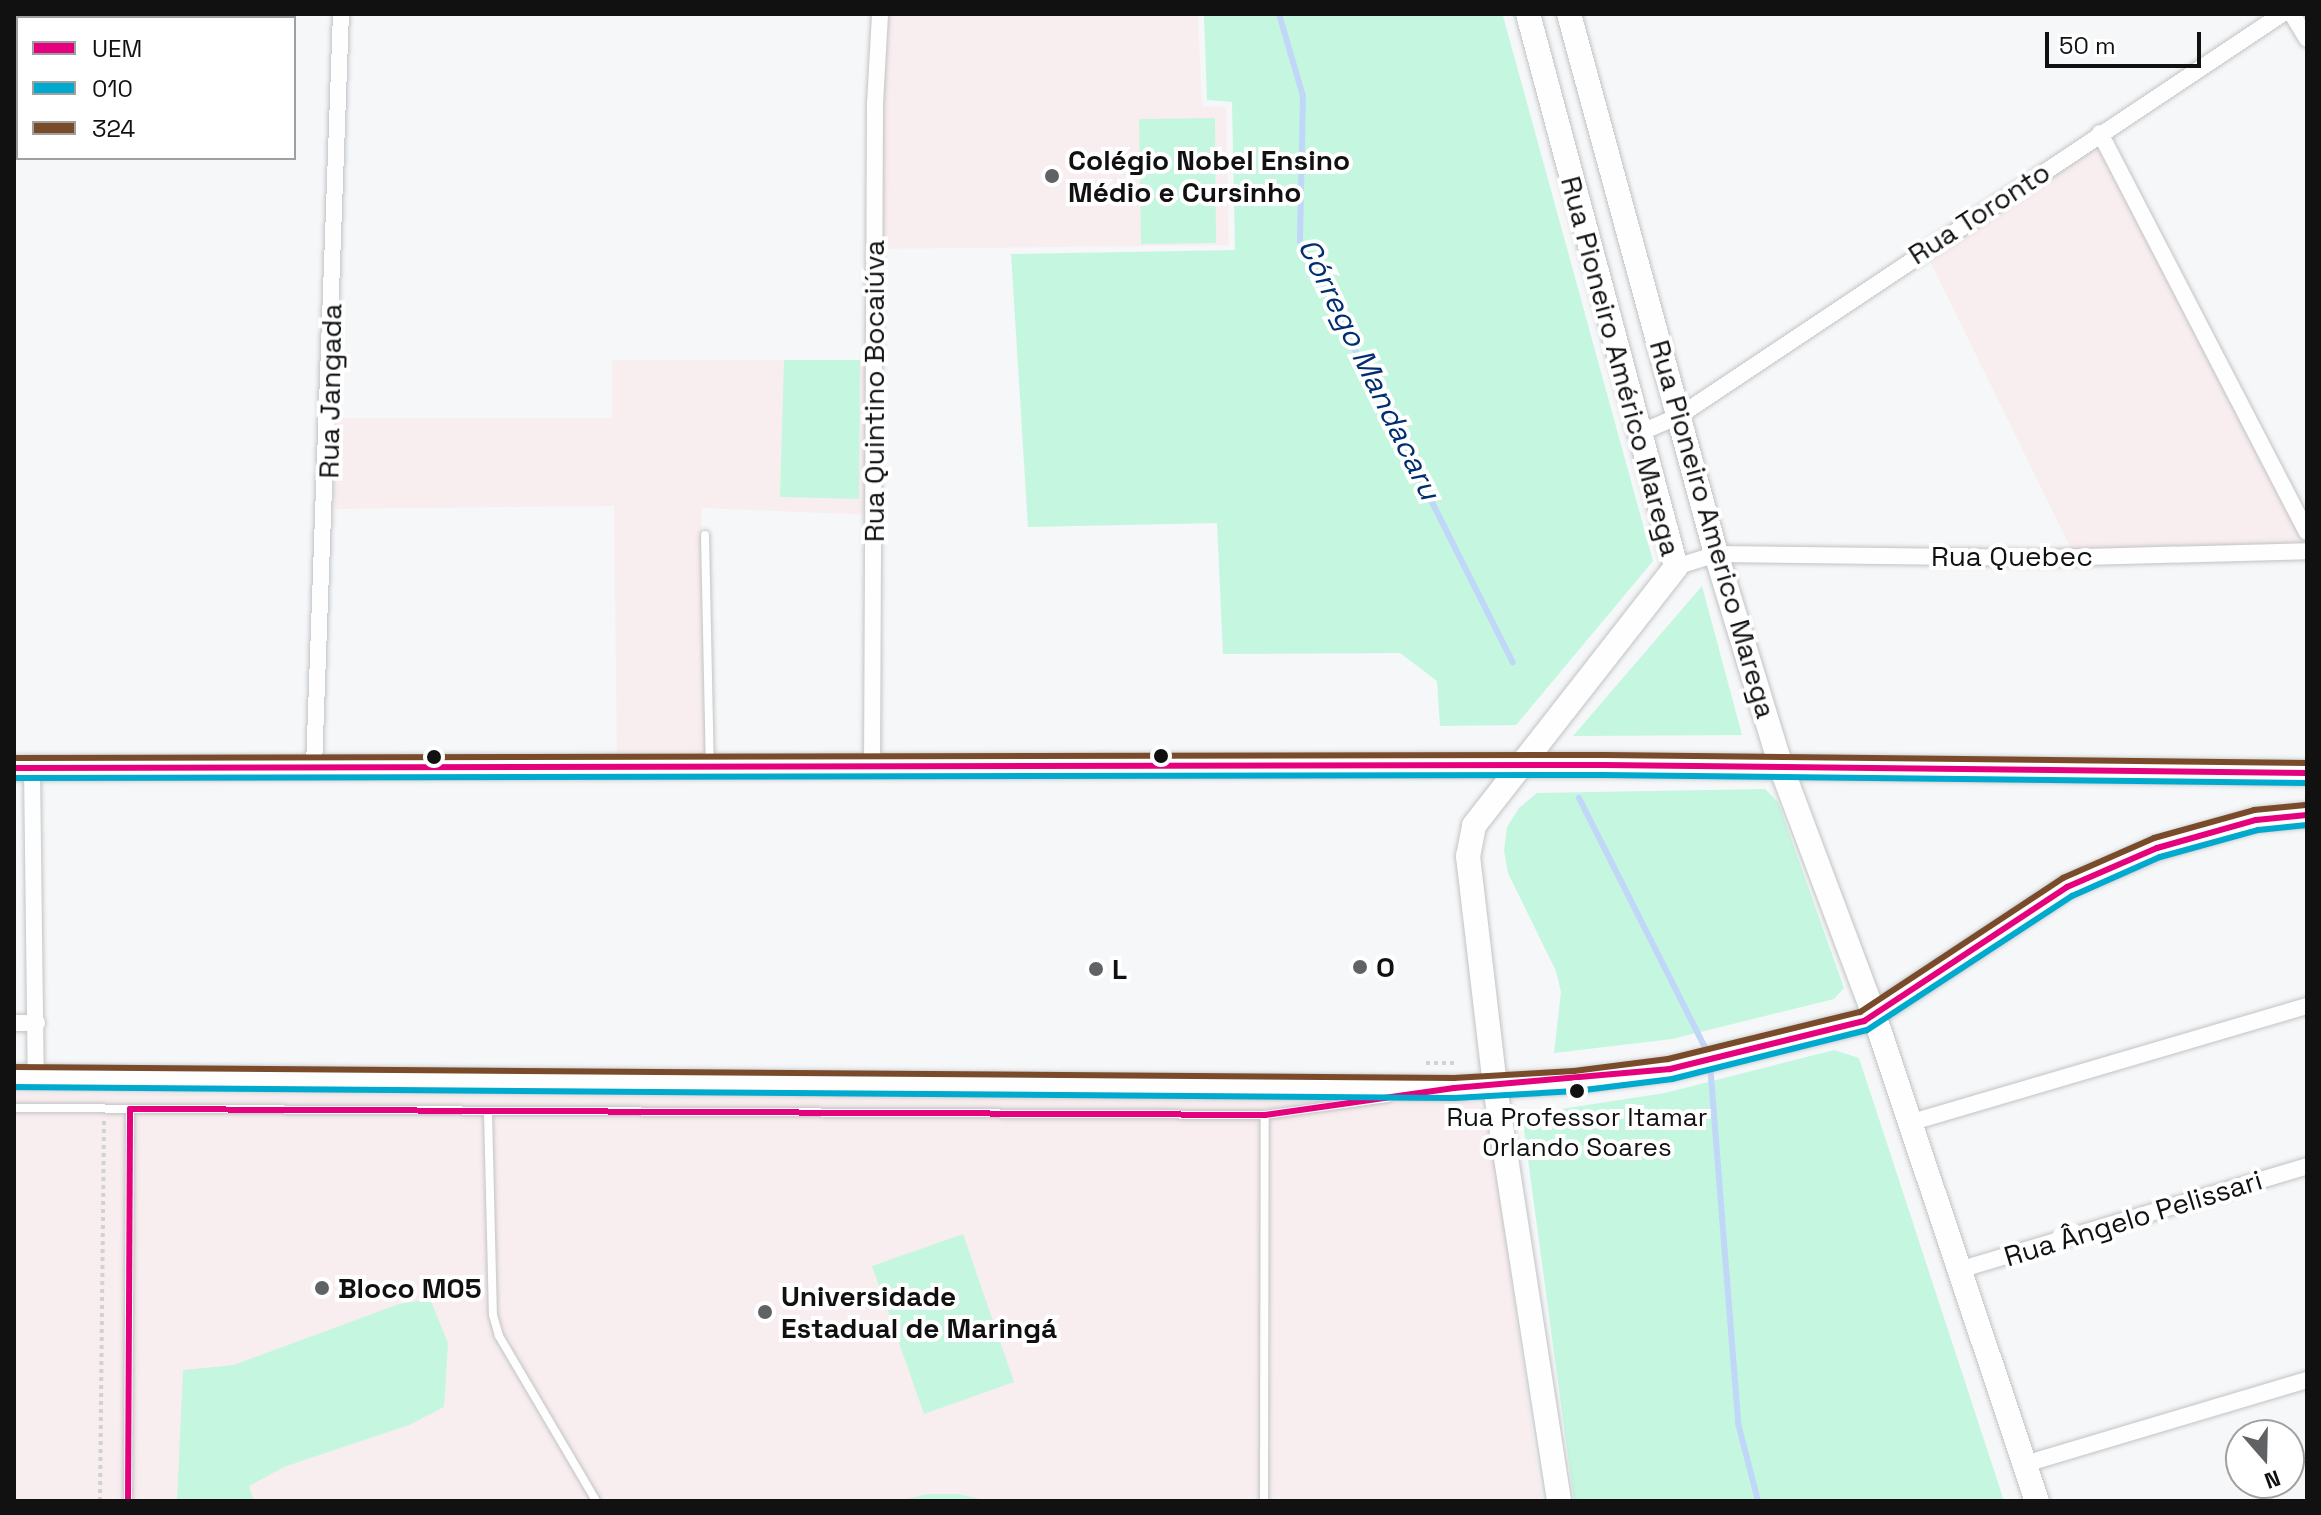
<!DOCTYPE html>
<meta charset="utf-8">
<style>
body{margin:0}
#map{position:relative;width:2321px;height:1515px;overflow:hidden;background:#f5f7f9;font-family:"Space Grotesk",sans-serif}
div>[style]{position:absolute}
.education>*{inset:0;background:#f9eeef}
.green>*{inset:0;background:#c5f6e0}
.stream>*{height:6px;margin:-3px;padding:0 3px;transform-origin:3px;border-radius:3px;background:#c1d7f8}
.path>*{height:4px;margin-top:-2px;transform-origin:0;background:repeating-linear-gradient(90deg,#d2d2d3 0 4px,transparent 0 8px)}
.roads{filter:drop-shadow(0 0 2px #c2c3c5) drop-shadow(0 0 2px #c2c3c5)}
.lane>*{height:8px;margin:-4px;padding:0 4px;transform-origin:4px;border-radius:4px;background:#fefefe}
.street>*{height:16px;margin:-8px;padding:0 8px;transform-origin:8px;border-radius:8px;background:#fefefe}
.secondary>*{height:24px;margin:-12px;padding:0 12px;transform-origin:12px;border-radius:12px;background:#fefefe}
.bus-1>*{height:6px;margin:-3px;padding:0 3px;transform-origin:3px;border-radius:3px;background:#e5007d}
.bus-2>*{height:6px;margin:-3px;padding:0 3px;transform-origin:3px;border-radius:3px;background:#00a9ce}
.bus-3>*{height:6px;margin:-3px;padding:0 3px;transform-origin:3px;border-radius:3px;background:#7a4b2a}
.dots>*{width:22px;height:22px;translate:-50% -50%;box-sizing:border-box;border:4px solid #fff;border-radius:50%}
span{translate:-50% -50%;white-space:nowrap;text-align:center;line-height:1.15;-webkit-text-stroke:8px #fff;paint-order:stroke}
.bus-label{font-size:26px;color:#111112}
.poi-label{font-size:28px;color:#111112;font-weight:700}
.left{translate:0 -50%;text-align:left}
.street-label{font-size:28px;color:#111112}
.water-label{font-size:30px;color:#012e70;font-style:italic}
.frame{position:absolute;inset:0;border:16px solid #111112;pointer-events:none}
.legend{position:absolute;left:16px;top:16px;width:280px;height:144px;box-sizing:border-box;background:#fff;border:2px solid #a0a0a0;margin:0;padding:10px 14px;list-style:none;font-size:24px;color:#111112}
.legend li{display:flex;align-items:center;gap:16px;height:40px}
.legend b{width:40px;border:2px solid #a0a0a0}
.north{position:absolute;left:2225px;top:1419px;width:80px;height:80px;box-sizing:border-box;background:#fff;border:2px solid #a0a0a0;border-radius:50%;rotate:160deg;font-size:22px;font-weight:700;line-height:32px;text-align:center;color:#111112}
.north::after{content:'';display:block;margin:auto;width:28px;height:36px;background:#616263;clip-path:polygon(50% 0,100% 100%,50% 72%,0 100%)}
.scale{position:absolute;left:2045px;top:32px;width:156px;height:36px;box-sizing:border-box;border:4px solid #111112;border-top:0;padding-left:10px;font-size:24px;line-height:28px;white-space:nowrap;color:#111112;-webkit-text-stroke:6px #fff;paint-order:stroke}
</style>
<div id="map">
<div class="education">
<i style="clip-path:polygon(876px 14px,1198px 14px,1202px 106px,1226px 107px,1229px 245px,876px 249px)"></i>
<i style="clip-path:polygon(2100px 133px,2307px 532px,2307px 551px,2075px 557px,1924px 249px)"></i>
<i style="clip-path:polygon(612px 360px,875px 360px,874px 515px,701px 508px,706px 769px,617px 769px,614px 506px,333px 509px,336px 418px,612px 418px)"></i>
<i style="clip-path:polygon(14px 1093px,1465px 1101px,1480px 1105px,1489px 1122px,1542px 1501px,14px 1501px)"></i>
</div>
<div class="green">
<i style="clip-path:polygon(1204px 14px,1503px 16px,1653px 561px,1516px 725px,1440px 726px,1437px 681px,1400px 653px,1223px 654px,1217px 523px,1028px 527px,1011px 254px,1235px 250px,1232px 102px,1207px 100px)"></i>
<i style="clip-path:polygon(1215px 118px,1216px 243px,1141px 244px,1139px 119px)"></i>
<i style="clip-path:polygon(784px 360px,860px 360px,859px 499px,780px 497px)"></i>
<i style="clip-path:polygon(1702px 586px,1742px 735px,1573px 736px)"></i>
<i style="clip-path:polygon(1765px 789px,1778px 802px,1844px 988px,1834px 999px,1672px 1039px,1554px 1053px,1561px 992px,1556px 971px,1508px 873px,1504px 851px,1507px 827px,1519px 808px,1537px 793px)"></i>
<i style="clip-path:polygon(1834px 1050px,1859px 1058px,2004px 1501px,1574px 1501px,1522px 1115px,1665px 1093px)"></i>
<i style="clip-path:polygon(963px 1234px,1014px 1382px,924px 1414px,872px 1266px)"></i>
<i style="clip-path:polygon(430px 1299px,448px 1343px,444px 1407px,409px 1425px,284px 1467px,249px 1486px,254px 1501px,177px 1501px,183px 1370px,234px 1365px,399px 1304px)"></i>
<i style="clip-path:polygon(927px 1494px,958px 1494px,989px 1501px,899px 1501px)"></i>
</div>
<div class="stream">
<i style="left:1279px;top:14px;width:85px;rotate:73.7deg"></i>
<i style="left:1303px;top:96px;width:145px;rotate:91.2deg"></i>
<i style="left:1300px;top:241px;width:472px;rotate:63.2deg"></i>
<i style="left:1579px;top:798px;width:286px;rotate:63.2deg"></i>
<i style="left:1710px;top:1064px;width:360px;rotate:85.5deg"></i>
<i style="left:1738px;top:1423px;width:81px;rotate:75.6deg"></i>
</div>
<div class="path">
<i style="left:1426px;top:1063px;width:32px"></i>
<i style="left:100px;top:1501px;width:382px;rotate:-89.4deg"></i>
</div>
<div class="roads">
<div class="lane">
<i style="left:705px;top:535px;width:231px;rotate:88.8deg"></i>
<i style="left:14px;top:1108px;width:1251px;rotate:0.32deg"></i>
<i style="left:1265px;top:1115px;width:124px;rotate:-7.9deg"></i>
<i style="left:488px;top:1113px;width:202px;rotate:88.6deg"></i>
<i style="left:493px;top:1315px;width:22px;rotate:74deg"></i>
<i style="left:499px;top:1336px;width:191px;rotate:59.5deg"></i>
<i style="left:128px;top:1501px;width:392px;rotate:-89.7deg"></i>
<i style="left:1264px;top:1501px;width:386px;rotate:-89.9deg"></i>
</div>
<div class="street">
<i style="left:2292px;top:14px;width:29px;rotate:59deg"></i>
<i style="left:2100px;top:133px;width:449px;rotate:62.6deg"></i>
<i style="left:1642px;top:432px;width:40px;rotate:-23.4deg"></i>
<i style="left:1679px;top:416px;width:725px;rotate:-33.69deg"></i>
<i style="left:1676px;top:567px;width:42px;rotate:-18deg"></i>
<i style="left:1716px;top:554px;width:332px;rotate:0.7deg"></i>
<i style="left:2048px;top:558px;width:259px;rotate:-1.5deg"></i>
<i style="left:314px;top:767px;width:753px;rotate:-87.95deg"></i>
<i style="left:32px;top:768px;width:309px;rotate:89.3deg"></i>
<i style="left:872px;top:769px;width:665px;rotate:-89.74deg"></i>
<i style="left:875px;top:104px;width:90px;rotate:-86.8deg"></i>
<i style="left:14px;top:1023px;width:23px"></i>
<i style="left:1909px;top:1123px;width:415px;rotate:-16.4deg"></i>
<i style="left:1959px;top:1270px;width:363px;rotate:-16.6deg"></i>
<i style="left:2025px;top:1464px;width:294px;rotate:-16.6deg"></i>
</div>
<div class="secondary">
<i style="left:1528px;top:14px;width:572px;rotate:75.02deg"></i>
<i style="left:1676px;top:567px;width:328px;rotate:128deg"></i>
<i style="left:1474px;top:826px;width:31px;rotate:101deg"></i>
<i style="left:1468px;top:856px;width:233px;rotate:83.3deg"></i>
<i style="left:1495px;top:1087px;width:419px;rotate:81.2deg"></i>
<i style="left:1569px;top:14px;width:560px;rotate:74.77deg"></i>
<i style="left:1716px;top:554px;width:223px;rotate:73deg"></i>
<i style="left:1781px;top:767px;width:265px;rotate:69.4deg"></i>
<i style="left:1874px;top:1015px;width:513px;rotate:71.46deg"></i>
<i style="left:14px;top:768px;width:1590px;rotate:-0.11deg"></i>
<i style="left:1604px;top:765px;width:703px;rotate:0.65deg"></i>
<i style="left:14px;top:1077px;width:1440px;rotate:0.44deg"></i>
<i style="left:1454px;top:1088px;width:121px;rotate:-3.3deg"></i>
<i style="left:1575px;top:1081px;width:96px;rotate:-7.2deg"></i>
<i style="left:1670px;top:1069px;width:200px;rotate:-13.9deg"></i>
<i style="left:1864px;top:1021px;width:243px;rotate:-33.4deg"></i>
<i style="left:2067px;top:887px;width:98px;rotate:-23.4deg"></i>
<i style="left:2157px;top:848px;width:103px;rotate:-15.8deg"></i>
<i style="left:2256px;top:820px;width:51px;rotate:-5.6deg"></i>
</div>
</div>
<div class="bus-1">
<i style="left:14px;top:768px;width:1590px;rotate:-0.11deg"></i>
<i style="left:1604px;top:765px;width:703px;rotate:0.65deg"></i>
<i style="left:128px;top:1501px;width:392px;rotate:-89.7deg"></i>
<i style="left:130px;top:1109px;width:1135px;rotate:0.3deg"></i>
<i style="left:1265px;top:1115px;width:191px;rotate:-8.1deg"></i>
<i style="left:1454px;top:1088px;width:217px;rotate:-5deg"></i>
<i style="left:1670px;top:1069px;width:200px;rotate:-13.9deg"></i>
<i style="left:1864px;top:1021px;width:243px;rotate:-33.4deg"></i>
<i style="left:2067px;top:887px;width:98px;rotate:-23.4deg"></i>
<i style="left:2157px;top:848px;width:103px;rotate:-15.8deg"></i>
<i style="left:2256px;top:820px;width:51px;rotate:-5.6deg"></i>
</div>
<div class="bus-2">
<i style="left:14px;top:778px;width:1590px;rotate:-0.11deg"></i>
<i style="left:1604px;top:775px;width:703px;rotate:0.65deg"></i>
<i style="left:14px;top:1087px;width:1440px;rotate:0.44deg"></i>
<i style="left:1454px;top:1098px;width:122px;rotate:-3.3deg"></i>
<i style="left:1576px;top:1091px;width:97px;rotate:-7.1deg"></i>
<i style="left:1672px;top:1079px;width:201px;rotate:-14.1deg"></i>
<i style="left:1867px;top:1030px;width:245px;rotate:-33.2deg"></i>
<i style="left:2072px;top:896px;width:96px;rotate:-23.9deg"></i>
<i style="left:2160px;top:857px;width:102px;rotate:-15.4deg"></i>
<i style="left:2258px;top:830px;width:49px;rotate:-5.8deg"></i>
</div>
<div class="bus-3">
<i style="left:14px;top:758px;width:1590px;rotate:-0.11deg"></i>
<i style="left:1604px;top:755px;width:703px;rotate:0.65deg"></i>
<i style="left:14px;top:1067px;width:1440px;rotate:0.44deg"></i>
<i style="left:1454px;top:1078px;width:120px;rotate:-3.3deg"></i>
<i style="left:1574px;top:1071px;width:95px;rotate:-7.3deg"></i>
<i style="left:1668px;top:1059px;width:198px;rotate:-13.8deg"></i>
<i style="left:1860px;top:1012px;width:243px;rotate:-33.4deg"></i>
<i style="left:2063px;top:878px;width:99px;rotate:-23.7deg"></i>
<i style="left:2154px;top:838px;width:104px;rotate:-15.6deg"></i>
<i style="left:2254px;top:810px;width:52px;rotate:-5.5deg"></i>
</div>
<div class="dots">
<i style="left:1052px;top:176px;background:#616263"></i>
<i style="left:1161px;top:756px;background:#111112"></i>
<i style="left:434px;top:757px;background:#111112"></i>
<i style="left:1360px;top:967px;background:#616263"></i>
<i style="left:1096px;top:969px;background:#616263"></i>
<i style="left:1577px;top:1091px;background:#111112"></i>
<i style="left:322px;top:1288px;background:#616263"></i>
<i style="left:765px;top:1312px;background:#616263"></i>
</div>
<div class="bus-label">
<span style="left:1577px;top:1133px">Rua Professor Itamar<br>Orlando Soares</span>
</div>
<div class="poi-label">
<span class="left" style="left:1068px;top:176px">Colégio Nobel Ensino<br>Médio e Cursinho</span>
<span class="left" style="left:1376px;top:967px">O</span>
<span class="left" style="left:1112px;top:969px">L</span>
<span class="left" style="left:338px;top:1288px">Bloco M05</span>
<span class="left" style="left:781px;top:1312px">Universidade<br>Estadual de Maringá</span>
</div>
<div class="street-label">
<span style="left:1979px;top:213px;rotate:-33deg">Rua Toronto</span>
<span style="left:1621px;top:366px;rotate:75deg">Rua Pioneiro Américo Marega</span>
<span style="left:330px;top:391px;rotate:-89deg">Rua Jangada</span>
<span style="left:874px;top:391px;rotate:-90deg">Rua Quintino Bocaiúva</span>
<span style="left:1713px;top:529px;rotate:74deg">Rua Pioneiro Americo Marega</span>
<span style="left:2012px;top:556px">Rua Quebec</span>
<span style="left:2133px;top:1218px;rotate:-17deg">Rua Ângelo Pelissari</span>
</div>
<div class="water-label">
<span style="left:1369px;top:369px;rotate:64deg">Córrego Mandacaru</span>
</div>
<div class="frame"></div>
<ul class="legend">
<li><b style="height:10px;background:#e5007d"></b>UEM</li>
<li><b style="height:10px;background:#00a9ce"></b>010</li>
<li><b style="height:10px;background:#7a4b2a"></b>324</li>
</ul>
<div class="north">N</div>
<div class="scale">50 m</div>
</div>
